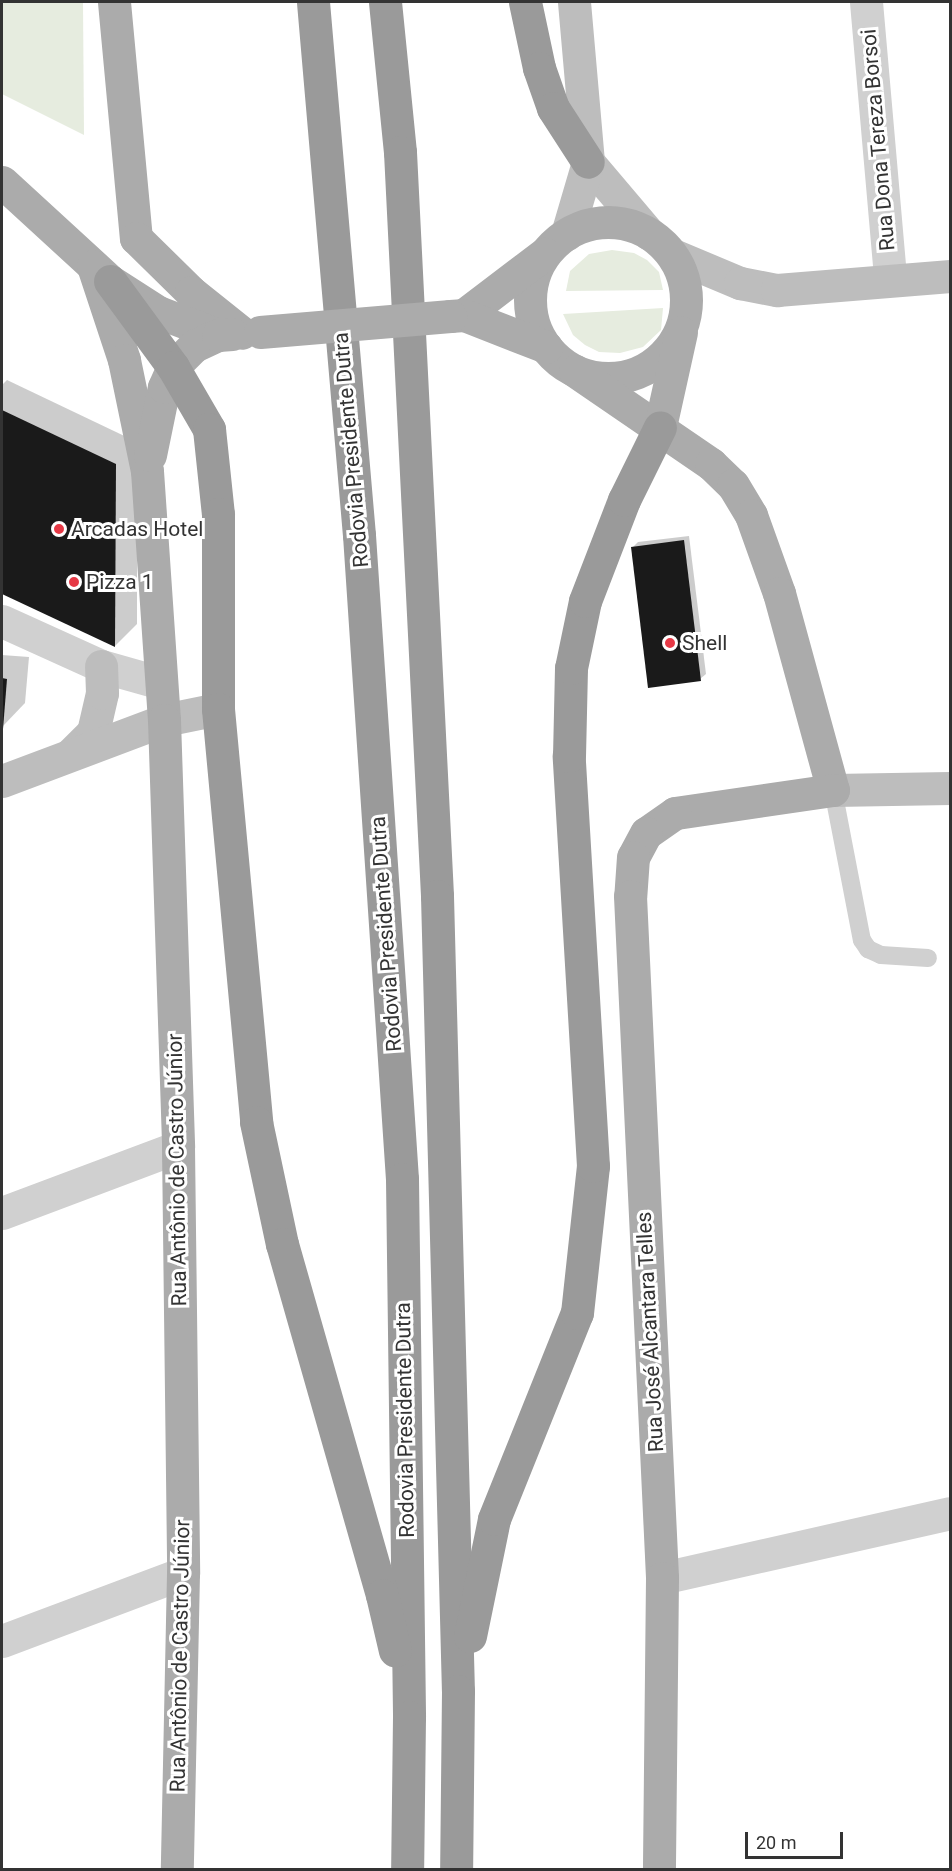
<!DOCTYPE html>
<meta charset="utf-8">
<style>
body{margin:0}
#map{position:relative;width:952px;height:1871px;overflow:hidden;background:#fff;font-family:Roboto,sans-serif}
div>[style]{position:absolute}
.green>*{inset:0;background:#e6ecdf}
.shadow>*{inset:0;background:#0003}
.building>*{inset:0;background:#1a1a1a}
.lane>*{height:18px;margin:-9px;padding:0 9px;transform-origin:9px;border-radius:9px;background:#d0d0d0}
.street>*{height:33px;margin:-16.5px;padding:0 16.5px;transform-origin:16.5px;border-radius:16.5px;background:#d0d0d0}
.secondary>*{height:33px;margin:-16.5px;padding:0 16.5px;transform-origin:16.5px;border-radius:16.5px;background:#bdbdbd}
.primary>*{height:33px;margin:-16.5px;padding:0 16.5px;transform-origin:16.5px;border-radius:16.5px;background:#ababab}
.primary>.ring{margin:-16.5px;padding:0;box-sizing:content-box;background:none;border:33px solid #ababab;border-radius:50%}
.highway>*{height:33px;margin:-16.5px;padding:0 16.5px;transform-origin:16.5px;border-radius:16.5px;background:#9a9a9a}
.primary-bridge>*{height:33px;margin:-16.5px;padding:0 16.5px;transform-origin:16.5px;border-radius:16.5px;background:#ababab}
.dots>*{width:16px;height:16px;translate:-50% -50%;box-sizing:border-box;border:3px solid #fff;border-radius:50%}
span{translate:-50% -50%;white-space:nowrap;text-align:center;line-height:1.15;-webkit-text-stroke:6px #fff;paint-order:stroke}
.street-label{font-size:21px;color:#333}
.poi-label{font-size:21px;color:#333}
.left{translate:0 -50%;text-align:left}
.frame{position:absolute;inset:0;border:3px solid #333;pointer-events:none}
.scale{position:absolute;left:745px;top:1832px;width:98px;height:27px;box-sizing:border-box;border:3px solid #333;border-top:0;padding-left:8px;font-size:18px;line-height:21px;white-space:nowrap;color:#333;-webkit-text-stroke:4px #fff;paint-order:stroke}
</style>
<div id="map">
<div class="green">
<i style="clip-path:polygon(2px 2px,83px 2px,84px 135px,2px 94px)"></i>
<i style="clip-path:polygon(612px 250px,634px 253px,647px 260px,659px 272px,663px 290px,566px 291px,570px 271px,589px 254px)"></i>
<i style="clip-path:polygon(663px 308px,661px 330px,643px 347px,620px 353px,599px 352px,585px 345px,573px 335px,563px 314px)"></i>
</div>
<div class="shadow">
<i style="clip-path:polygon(7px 380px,137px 442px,137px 624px,115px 646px,2px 592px,2px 385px)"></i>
<i style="clip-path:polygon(689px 536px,706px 674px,700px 679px,632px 548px,638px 542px)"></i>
<i style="clip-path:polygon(2px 655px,29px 657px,25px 703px,3px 726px)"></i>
</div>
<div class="building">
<i style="clip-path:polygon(2px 410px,116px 464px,115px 647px,2px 594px)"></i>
<i style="clip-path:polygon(684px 540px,701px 681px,648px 688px,631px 547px)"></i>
<i style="clip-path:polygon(2px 678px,7px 679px,3px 729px,2px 729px)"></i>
</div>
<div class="lane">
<i style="left:833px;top:790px;width:153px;rotate:79.1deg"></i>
<i style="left:862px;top:940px;width:11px;rotate:56deg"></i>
<i style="left:868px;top:949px;width:14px;rotate:25deg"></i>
<i style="left:881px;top:955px;width:47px;rotate:3.7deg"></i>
</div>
<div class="street">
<i style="left:866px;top:2px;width:278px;rotate:85deg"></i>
<i style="left:2px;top:621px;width:109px;rotate:24.4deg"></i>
<i style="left:101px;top:666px;width:62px;rotate:15.8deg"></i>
<i style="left:2px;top:1213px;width:188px;rotate:-20.6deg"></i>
<i style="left:662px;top:1578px;width:295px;rotate:-12.7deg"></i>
<i style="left:2px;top:1641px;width:193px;rotate:-20.6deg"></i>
</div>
<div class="secondary">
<i style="left:588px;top:162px;width:94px;rotate:49.7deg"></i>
<i style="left:567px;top:234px;width:75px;rotate:-73.7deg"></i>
<i style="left:588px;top:162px;width:161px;rotate:-95deg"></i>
<i style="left:673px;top:255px;width:73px;rotate:22.7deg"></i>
<i style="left:740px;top:283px;width:38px;rotate:11deg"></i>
<i style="left:777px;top:290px;width:174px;rotate:-4.6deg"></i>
<i style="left:71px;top:754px;width:31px;rotate:-45deg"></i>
<i style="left:93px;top:732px;width:40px;rotate:-77deg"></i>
<i style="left:102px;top:693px;width:27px;rotate:-92deg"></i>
<i style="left:2px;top:781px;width:173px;rotate:-20.6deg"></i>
<i style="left:164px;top:720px;width:55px;rotate:-11.5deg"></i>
<i style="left:833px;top:790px;width:117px;rotate:-1deg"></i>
</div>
<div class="primary">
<i style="left:114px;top:2px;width:237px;rotate:84.7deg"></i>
<i style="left:136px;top:238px;width:77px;rotate:44.5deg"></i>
<i style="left:191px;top:292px;width:65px;rotate:38.8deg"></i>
<i style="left:2px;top:182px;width:147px;rotate:42.5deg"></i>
<i style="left:110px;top:281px;width:57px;rotate:32.9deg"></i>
<i style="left:158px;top:312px;width:64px;rotate:21deg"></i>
<i class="ring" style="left:530px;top:222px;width:123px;height:123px"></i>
<i style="left:93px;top:266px;width:99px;rotate:71.7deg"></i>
<i style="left:124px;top:360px;width:113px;rotate:78.3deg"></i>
<i style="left:147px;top:471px;width:250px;rotate:86.1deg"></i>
<i style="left:164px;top:720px;width:427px;rotate:88.1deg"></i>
<i style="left:178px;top:1147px;width:426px;rotate:89.3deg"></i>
<i style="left:183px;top:1573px;width:297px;rotate:91.2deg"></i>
<i style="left:464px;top:315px;width:101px;rotate:-37.3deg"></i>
<i style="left:450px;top:316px;width:14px;rotate:-4deg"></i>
<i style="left:464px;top:315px;width:88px;rotate:21.3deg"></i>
<i style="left:575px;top:371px;width:165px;rotate:34.4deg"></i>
<i style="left:711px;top:464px;width:30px;rotate:44deg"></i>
<i style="left:733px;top:485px;width:35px;rotate:59deg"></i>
<i style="left:751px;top:515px;width:83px;rotate:70.3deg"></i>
<i style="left:779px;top:593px;width:204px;rotate:74.7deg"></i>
<i style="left:833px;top:790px;width:160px;rotate:171.7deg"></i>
<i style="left:675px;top:813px;width:35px;rotate:145deg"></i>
<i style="left:646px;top:833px;width:27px;rotate:118deg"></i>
<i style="left:633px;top:857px;width:39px;rotate:94deg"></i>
<i style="left:630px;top:896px;width:683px;rotate:87.31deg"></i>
<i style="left:662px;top:1578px;width:292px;rotate:90.6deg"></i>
<i style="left:660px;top:427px;width:97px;rotate:-77.5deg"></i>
<i style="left:150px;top:455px;width:69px;rotate:-78.4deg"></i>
<i style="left:164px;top:387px;width:22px;rotate:-66deg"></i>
<i style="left:173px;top:367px;width:30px;rotate:-45deg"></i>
<i style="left:194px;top:346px;width:26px;rotate:-25deg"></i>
<i style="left:218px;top:335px;width:14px;rotate:-4deg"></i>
</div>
<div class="highway">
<i style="left:313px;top:2px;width:535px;rotate:85.07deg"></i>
<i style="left:359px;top:535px;width:645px;rotate:86.18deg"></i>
<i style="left:402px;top:1179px;width:538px;rotate:89.25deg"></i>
<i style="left:409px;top:1717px;width:153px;rotate:90.7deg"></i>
<i style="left:385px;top:2px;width:151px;rotate:84.3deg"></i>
<i style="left:400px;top:152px;width:745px;rotate:87.15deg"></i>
<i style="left:437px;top:896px;width:795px;rotate:88.49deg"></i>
<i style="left:458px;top:1691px;width:179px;rotate:90.6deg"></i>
<i style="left:525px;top:2px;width:67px;rotate:78deg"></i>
<i style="left:539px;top:68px;width:42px;rotate:70.7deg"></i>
<i style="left:553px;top:108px;width:64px;rotate:57.1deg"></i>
<i style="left:110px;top:281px;width:107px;rotate:53.8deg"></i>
<i style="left:173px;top:367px;width:72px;rotate:59.9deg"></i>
<i style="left:209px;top:429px;width:85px;rotate:84deg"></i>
<i style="left:218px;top:514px;width:195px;rotate:90deg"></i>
<i style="left:218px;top:709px;width:415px;rotate:84.7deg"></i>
<i style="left:256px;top:1122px;width:125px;rotate:78deg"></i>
<i style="left:282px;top:1244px;width:365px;rotate:74.1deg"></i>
<i style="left:382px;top:1595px;width:57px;rotate:76.9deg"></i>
<i style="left:470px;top:1636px;width:119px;rotate:-78.4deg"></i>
<i style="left:494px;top:1519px;width:222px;rotate:-68.1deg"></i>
<i style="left:577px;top:1313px;width:148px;rotate:-83.8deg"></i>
<i style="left:593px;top:1166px;width:411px;rotate:-93.4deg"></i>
<i style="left:569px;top:756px;width:88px;rotate:-88.7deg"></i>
<i style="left:571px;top:668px;width:68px;rotate:-78.2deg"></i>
<i style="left:585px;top:601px;width:108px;rotate:-68.9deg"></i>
<i style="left:624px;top:500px;width:81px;rotate:-63.7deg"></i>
</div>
<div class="primary-bridge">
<i style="left:260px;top:332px;width:191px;rotate:-4.8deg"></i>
</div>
<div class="dots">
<i style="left:59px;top:529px;background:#e63946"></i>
<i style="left:74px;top:582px;background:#e63946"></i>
<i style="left:670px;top:643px;background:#e63946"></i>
</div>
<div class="street-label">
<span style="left:878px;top:140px;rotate:-95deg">Rua Dona Tereza Borsoi</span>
<span style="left:351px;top:450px;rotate:-95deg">Rodovia Presidente Dutra</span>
<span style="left:386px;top:934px;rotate:-94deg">Rodovia Presidente Dutra</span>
<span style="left:177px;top:1170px;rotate:-91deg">Rua Antônio de Castro Júnior</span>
<span style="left:650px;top:1332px;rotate:-93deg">Rua José Alcantara Telles</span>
<span style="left:405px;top:1420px;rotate:-91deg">Rodovia Presidente Dutra</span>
<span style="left:180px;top:1656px;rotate:-89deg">Rua Antônio de Castro Júnior</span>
</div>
<div class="poi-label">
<span class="left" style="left:71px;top:529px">Arcadas Hotel</span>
<span class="left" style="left:86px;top:582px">Pizza 1</span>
<span class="left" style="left:682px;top:643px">Shell</span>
</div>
<div class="frame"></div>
<div class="scale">20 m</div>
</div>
